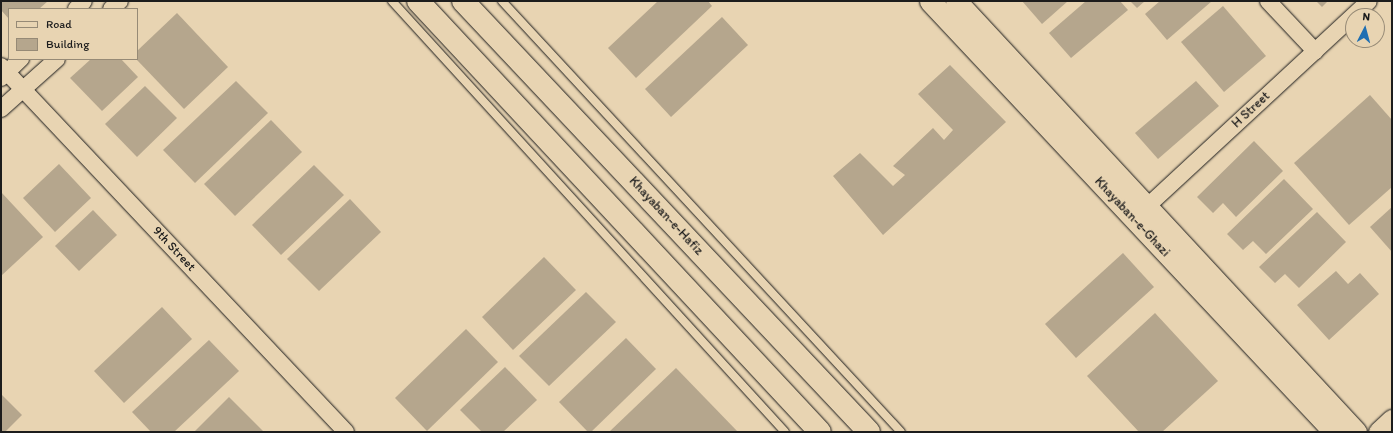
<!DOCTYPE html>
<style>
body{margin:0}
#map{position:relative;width:1393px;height:433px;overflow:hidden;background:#e8d4b2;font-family:Itim,sans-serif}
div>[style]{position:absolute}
.building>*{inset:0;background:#b5a68d}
.roads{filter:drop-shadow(0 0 1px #1c1c1c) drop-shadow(0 0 1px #1c1c1c)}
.service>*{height:8px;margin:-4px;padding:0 4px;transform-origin:4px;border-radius:4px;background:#e8d4b2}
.minor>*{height:16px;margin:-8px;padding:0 8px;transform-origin:8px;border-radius:8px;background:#e8d4b2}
.tertiary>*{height:21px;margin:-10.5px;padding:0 10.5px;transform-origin:10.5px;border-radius:10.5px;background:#e8d4b2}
.primary>*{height:22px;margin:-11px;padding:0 11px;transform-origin:11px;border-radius:11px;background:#e8d4b2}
span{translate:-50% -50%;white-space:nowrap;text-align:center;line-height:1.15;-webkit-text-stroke:3px #e8d4b2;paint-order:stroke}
.street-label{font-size:13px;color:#1c1c1c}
.frame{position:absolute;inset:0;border:2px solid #1c1c1c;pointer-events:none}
.legend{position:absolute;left:8px;top:8px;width:130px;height:52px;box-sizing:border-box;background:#e8d4b2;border:1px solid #968a76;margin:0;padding:5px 7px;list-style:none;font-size:12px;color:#1c1c1c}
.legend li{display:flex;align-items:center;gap:8px;height:20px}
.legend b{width:20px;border:1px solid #968a76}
.north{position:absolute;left:1345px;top:8px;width:40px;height:40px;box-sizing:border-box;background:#e8d4b2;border:1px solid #968a76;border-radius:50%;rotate:6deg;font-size:11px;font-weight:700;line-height:16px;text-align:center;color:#1c1c1c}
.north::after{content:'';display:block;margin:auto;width:14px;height:18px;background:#1f6fb2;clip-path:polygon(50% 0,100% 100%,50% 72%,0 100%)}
</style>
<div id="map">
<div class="building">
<i style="clip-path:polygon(1px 1px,48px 1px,39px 9px,9px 9px,9px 19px,1px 10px)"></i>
<i style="clip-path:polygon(658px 1px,708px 1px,712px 6px,636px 78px,608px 48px)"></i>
<i style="clip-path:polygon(1022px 1px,1068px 1px,1042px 24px)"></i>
<i style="clip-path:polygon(1086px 1px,1120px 1px,1128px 10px,1071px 58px,1049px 33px)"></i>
<i style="clip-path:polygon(1130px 1px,1145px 1px,1137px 8px)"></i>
<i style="clip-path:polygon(1160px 1px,1212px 1px,1167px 40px,1145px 14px)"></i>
<i style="clip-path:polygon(1316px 1px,1328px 1px,1322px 7px)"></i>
<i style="clip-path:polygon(1223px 6px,1266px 56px,1224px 92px,1181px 42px)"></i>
<i style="clip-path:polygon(177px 13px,228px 67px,184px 109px,137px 60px,137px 51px)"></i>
<i style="clip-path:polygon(722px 17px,748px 45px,671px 117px,645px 89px)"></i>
<i style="clip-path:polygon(91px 59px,121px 59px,138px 77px,102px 111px,70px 78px)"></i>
<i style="clip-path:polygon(950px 65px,1006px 122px,883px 235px,833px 176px,860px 153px,893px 186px,905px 175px,893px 166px,933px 128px,944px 140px,953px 130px,918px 94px)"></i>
<i style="clip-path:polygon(236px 81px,268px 113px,195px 183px,163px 150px)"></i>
<i style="clip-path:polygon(1196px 81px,1219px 106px,1158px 159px,1135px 133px)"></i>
<i style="clip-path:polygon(145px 86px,177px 118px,137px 157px,105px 124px)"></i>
<i style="clip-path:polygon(1370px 95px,1392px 120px,1392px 187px,1349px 225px,1294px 163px)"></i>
<i style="clip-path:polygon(271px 120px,302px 152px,235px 216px,204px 184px)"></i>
<i style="clip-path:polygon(1254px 141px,1283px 171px,1236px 217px,1223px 203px,1213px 213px,1197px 197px)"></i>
<i style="clip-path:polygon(59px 164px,91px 198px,55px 232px,23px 198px)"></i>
<i style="clip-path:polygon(314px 165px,344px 195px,281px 255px,252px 225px)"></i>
<i style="clip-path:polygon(1284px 179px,1313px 209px,1266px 254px,1253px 241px,1243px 250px,1227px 234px)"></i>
<i style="clip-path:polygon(1px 192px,43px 237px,1px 276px)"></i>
<i style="clip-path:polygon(350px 199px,381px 232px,319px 291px,287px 259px)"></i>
<i style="clip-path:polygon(1392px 207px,1392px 252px,1370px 227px)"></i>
<i style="clip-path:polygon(93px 210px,117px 235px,79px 271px,55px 246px)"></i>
<i style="clip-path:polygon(1317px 212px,1346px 242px,1299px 288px,1285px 274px,1275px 283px,1259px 267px)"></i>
<i style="clip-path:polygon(1123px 253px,1154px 287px,1076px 358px,1045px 324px)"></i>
<i style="clip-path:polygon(544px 257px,576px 290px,513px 350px,482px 317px)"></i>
<i style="clip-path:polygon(1336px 271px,1348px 284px,1360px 273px,1379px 294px,1329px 340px,1297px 305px)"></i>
<i style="clip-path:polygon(586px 292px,616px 322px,549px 386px,519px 356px)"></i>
<i style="clip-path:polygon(162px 307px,192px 339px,124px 403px,94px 371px)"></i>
<i style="clip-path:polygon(1155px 313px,1218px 381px,1162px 432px,1139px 432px,1087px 376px)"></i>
<i style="clip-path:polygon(466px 329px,498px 362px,427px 431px,395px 398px)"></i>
<i style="clip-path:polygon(626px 338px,656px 369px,591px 432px,588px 432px,559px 402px)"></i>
<i style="clip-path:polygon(209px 340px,239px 371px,174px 432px,151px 432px,132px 412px)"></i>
<i style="clip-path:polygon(505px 367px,537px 400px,503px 432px,482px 432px,460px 410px)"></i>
<i style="clip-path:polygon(676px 368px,738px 432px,609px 432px)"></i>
<i style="clip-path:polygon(1px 394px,22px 415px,5px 432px,1px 432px)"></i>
<i style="clip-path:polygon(229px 397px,264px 432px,194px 432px)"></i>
</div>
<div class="roads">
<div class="service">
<i style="left:392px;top:1px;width:583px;rotate:47.64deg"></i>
<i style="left:502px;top:1px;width:587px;rotate:47.21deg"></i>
</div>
<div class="minor">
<i style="left:1268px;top:1px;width:69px;rotate:46.8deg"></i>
<i style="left:76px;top:9px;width:11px;rotate:-45deg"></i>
<i style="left:111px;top:9px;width:12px;rotate:-42deg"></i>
<i style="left:1px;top:66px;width:503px;rotate:46.69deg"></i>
<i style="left:1px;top:78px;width:28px;rotate:-44deg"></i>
<i style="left:1px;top:109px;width:75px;rotate:-41.8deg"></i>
<i style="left:1139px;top:214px;width:313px;rotate:-42.8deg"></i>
</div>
<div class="tertiary">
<i style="left:930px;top:1px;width:591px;rotate:46.85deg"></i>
<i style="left:956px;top:1px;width:588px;rotate:47.14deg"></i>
<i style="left:1379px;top:432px;width:18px;rotate:-43deg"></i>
</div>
<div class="primary">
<i style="left:418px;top:1px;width:589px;rotate:46.99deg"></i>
<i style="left:463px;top:1px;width:592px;rotate:46.71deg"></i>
</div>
</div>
<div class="street-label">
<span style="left:1251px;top:110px;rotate:-43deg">H Street</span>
<span style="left:666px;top:216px;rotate:47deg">Khayaban-e-Hafiz</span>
<span style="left:1132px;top:217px;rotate:47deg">Khayaban-e-Ghazi</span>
<span style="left:174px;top:249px;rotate:47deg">9th Street</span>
</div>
<div class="frame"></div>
<ul class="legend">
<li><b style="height:5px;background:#e8d4b2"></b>Road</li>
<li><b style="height:11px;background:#b5a68d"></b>Building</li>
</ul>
<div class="north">N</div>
</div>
